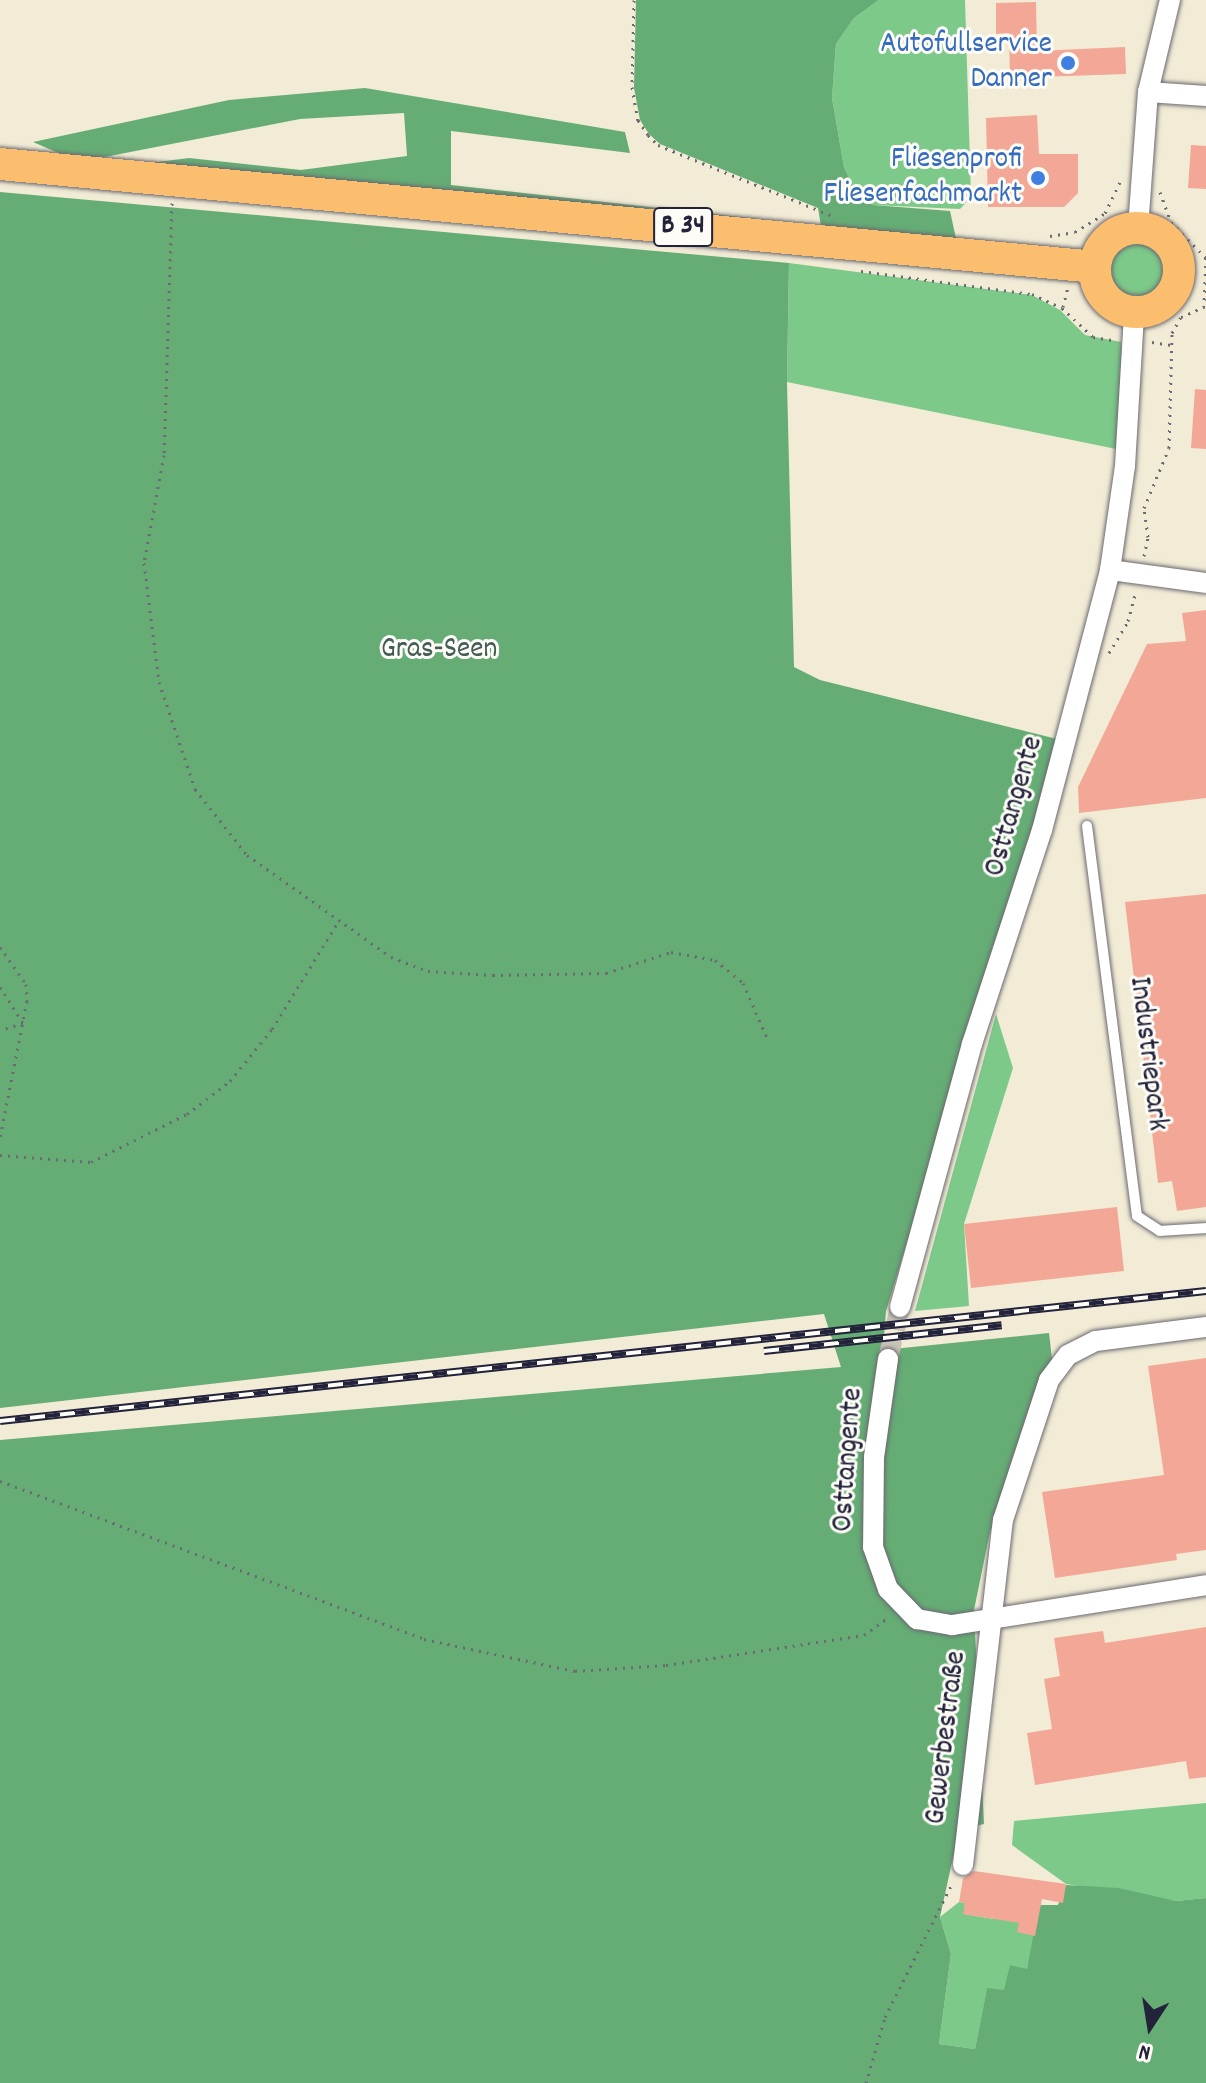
<!DOCTYPE html>
<meta charset="utf-8">
<style>
body{margin:0}
#map{position:relative;width:1206px;height:2083px;overflow:hidden;background:#f2ecd6;font-family:Dekko,sans-serif}
div>[style]{position:absolute}
.green>*{inset:0;background:#7cc989}
.round{border-radius:50%}
.forest>*{inset:0;background:#65ad75}
.building>*{inset:0;background:#f3a796}
.street-tunnel>*{height:20px;margin-top:-10px;transform-origin:0;background:repeating-linear-gradient(90deg,#c8c4b7 0 20px,transparent 0 30px)}
.path>*{height:3px;margin-top:-1.5px;transform-origin:0;background:repeating-linear-gradient(90deg,#6b6971 0 2px,transparent 0 8px)}
.roads{filter:drop-shadow(0 0 2px #6b6971) drop-shadow(0 0 2px #6b6971)}
.lane>*{height:10px;margin:-5px;padding:0 5px;transform-origin:5px;border-radius:5px;background:#fff}
.street>*{height:20px;margin:-10px;padding:0 10px;transform-origin:10px;border-radius:10px;background:#fff}
.primary>*{height:32px;margin:-16px;padding:0 16px;transform-origin:16px;border-radius:16px;background:#fbbe6e}
.primary>.ring{margin:-16px;padding:0;box-sizing:content-box;background:none;border:32px solid #fbbe6e;border-radius:50%}
.rail>*{height:8px;margin-top:-4px;transform-origin:0;background:repeating-linear-gradient(90deg,#fdfcf7 0 15px,#22223b 0 30px);box-sizing:border-box;border-block:2px solid #22223b}
.dots>*{width:22px;height:22px;translate:-50% -50%;box-sizing:border-box;border:4px solid #fdfcf7;border-radius:50%}
span{translate:-50% -50%;white-space:nowrap;text-align:center;line-height:1.15;-webkit-text-stroke:6px #fdfcf7;paint-order:stroke}
.shield-label span{padding:2px 6px;background:#fdfcf7;border:2px solid;border-radius:6px;-webkit-text-stroke-width:0}
.shield-label{font-size:28px;color:#22223b;font-weight:700}
.shop-label{font-size:30px;color:#366cbe}
.right{translate:-100% -50%;text-align:right}
.park-label{font-size:30px;color:#425c56}
.street-label{font-size:30px;color:#22223b}
.north{position:absolute;left:1110px;top:1987px;width:80px;height:80px;-webkit-text-stroke:6px #fdfcf7;paint-order:stroke;rotate:192deg;font-size:22px;font-weight:700;line-height:32px;text-align:center;color:#22223b}
.north::after{content:'';display:block;margin:auto;width:28px;height:36px;background:#22223b;clip-path:polygon(50% 0,100% 100%,50% 72%,0 100%)}
</style>
<div id="map">
<div class="green">
<i style="clip-path:polygon(879px 0,965px 0,971px 197px,960px 209px,873px 205px,853px 186px,844px 167px,832px 98px,836px 44px,854px 18px)"></i>
<i class="round" style="left:1107px;top:240px;width:60px;height:60px"></i>
<i style="clip-path:polygon(789px 263px,1032px 295px,1060px 310px,1085px 335px,1121px 342px,1125px 379px,1121px 450px,787px 382px)"></i>
<i style="clip-path:polygon(996px 1014px,1013px 1068px,964px 1224px,969px 1306px,915px 1311px)"></i>
<i style="clip-path:polygon(1206px 1803px,1206px 1898px,1176px 1901px,1066px 1884px,1012px 1845px,1014px 1821px)"></i>
<i style="clip-path:polygon(997px 1901px,1035px 1936px,1027px 1969px,1004px 1991px,987px 1989px,975px 2049px,939px 2044px,951px 1954px,940px 1917px,959px 1902px,965px 1903px,964px 1914px,994px 1919px)"></i>
</div>
<div class="forest">
<i style="clip-path:polygon(636px 0,879px 0,854px 18px,836px 44px,832px 98px,844px 167px,853px 186px,873px 205px,950px 211px,959px 252px,134px 165px,189px 158px,301px 170px,407px 156px,404px 113px,300px 119px,79px 162px,33px 142px,229px 100px,365px 88px,625px 132px,630px 153px,451px 131px,451px 185px,821px 226px,818px 208px,660px 144px,649px 134px,640px 120px,634px 88px)"></i>
<i style="clip-path:polygon(0 192px,789px 263px,787px 382px,794px 667px,820px 680px,1061px 740px,886px 1311px,883px 1350px,1049px 1333px,1052px 1359px,990px 1532px,974px 1610px,984px 1824px,959px 1830px,940px 1917px,951px 1954px,939px 2044px,975px 2049px,987px 1988px,1004px 1990px,1010px 1965px,1027px 1969px,1039px 1905px,1058px 1905px,1066px 1885px,1119px 1888px,1176px 1901px,1206px 1898px,1206px 2083px,0 2083px,0 1440px,841px 1367px,824px 1314px,0 1408px)"></i>
</div>
<div class="building">
<i style="clip-path:polygon(1036px 2px,1037px 51px,1125px 47px,1126px 74px,1010px 78px,1009px 33px,996px 34px,996px 3px)"></i>
<i style="clip-path:polygon(1037px 115px,1039px 154px,1078px 154px,1078px 193px,1064px 207px,988px 207px,986px 118px)"></i>
<i style="clip-path:polygon(1191px 145px,1206px 146px,1206px 189px,1188px 188px)"></i>
<i style="clip-path:polygon(1195px 389px,1206px 390px,1206px 449px,1191px 448px)"></i>
<i style="clip-path:polygon(1206px 610px,1206px 798px,1079px 813px,1078px 787px,1147px 644px,1186px 641px,1182px 613px)"></i>
<i style="clip-path:polygon(1206px 894px,1206px 1207px,1177px 1211px,1172px 1181px,1158px 1183px,1125px 902px)"></i>
<i style="clip-path:polygon(1117px 1207px,1124px 1271px,971px 1288px,964px 1224px)"></i>
<i style="clip-path:polygon(1206px 1358px,1206px 1550px,1176px 1554px,1177px 1560px,1055px 1578px,1042px 1492px,1164px 1475px,1148px 1366px)"></i>
<i style="clip-path:polygon(1206px 1627px,1206px 1777px,1189px 1779px,1186px 1761px,1035px 1785px,1027px 1733px,1052px 1729px,1044px 1679px,1060px 1676px,1054px 1638px,1103px 1631px,1105px 1643px)"></i>
<i style="clip-path:polygon(974px 1871px,1066px 1884px,1063px 1903px,1042px 1899px,1035px 1936px,1017px 1932px,1019px 1923px,963px 1914px,965px 1903px,959px 1902px,963px 1878px)"></i>
</div>
<div class="street-tunnel">
<i style="left:888px;top:1359px;width:53px;rotate:-77deg"></i>
</div>
<div class="path">
<i style="left:634px;top:0;width:87px;rotate:91.3deg"></i>
<i style="left:632px;top:87px;width:34px;rotate:80deg"></i>
<i style="left:638px;top:120px;width:18px;rotate:56deg"></i>
<i style="left:648px;top:135px;width:14px;rotate:45deg"></i>
<i style="left:658px;top:145px;width:191px;rotate:22.1deg"></i>
<i style="left:1160px;top:192px;width:32px;rotate:70deg"></i>
<i style="left:1171px;top:222px;width:50px;rotate:45.8deg"></i>
<i style="left:1206px;top:258px;width:48px;rotate:92.4deg"></i>
<i style="left:172px;top:203px;width:252px;rotate:91.8deg"></i>
<i style="left:164px;top:455px;width:110px;rotate:100.5deg"></i>
<i style="left:144px;top:563px;width:120px;rotate:82.8deg"></i>
<i style="left:159px;top:682px;width:113px;rotate:71.4deg"></i>
<i style="left:195px;top:789px;width:84px;rotate:51.8deg"></i>
<i style="left:247px;top:855px;width:176px;rotate:35.3deg"></i>
<i style="left:391px;top:957px;width:40px;rotate:21deg"></i>
<i style="left:428px;top:971px;width:65px;rotate:3.5deg"></i>
<i style="left:493px;top:975px;width:113px;rotate:-1deg"></i>
<i style="left:606px;top:973px;width:68px;rotate:-17.9deg"></i>
<i style="left:671px;top:952px;width:45px;rotate:10.3deg"></i>
<i style="left:715px;top:960px;width:36px;rotate:39deg"></i>
<i style="left:743px;top:983px;width:62px;rotate:66.3deg"></i>
<i style="left:1050px;top:236px;width:25px;rotate:-9deg"></i>
<i style="left:1075px;top:232px;width:36px;rotate:-32deg"></i>
<i style="left:1105px;top:213px;width:39px;rotate:-64deg"></i>
<i style="left:861px;top:271px;width:173px;rotate:7.7deg"></i>
<i style="left:1032px;top:294px;width:33px;rotate:25deg"></i>
<i style="left:1062px;top:308px;width:42px;rotate:43.1deg"></i>
<i style="left:1093px;top:337px;width:19px;rotate:9deg"></i>
<i style="left:1063px;top:307px;width:21px;rotate:-76deg"></i>
<i style="left:1152px;top:342px;width:20px;rotate:9deg"></i>
<i style="left:1144px;top:556px;width:19px;rotate:-78deg"></i>
<i style="left:1148px;top:537px;width:29px;rotate:-98deg"></i>
<i style="left:1144px;top:508px;width:65px;rotate:-67.4deg"></i>
<i style="left:1169px;top:448px;width:115px;rotate:-88.5deg"></i>
<i style="left:1172px;top:333px;width:18px;rotate:-61deg"></i>
<i style="left:1181px;top:317px;width:27px;rotate:-24deg"></i>
<i style="left:1109px;top:653px;width:37px;rotate:-59deg"></i>
<i style="left:1128px;top:621px;width:31px;rotate:-75deg"></i>
<i style="left:0;top:947px;width:45px;rotate:54.9deg"></i>
<i style="left:26px;top:984px;width:17px;rotate:87deg"></i>
<i style="left:27px;top:1001px;width:139px;rotate:101.2deg"></i>
<i style="left:0;top:987px;width:43px;rotate:57.4deg"></i>
<i style="left:23px;top:1023px;width:24px;rotate:163deg"></i>
<i style="left:0;top:1155px;width:91px;rotate:4.4deg"></i>
<i style="left:91px;top:1162px;width:107px;rotate:-26.6deg"></i>
<i style="left:187px;top:1114px;width:54px;rotate:-37.5deg"></i>
<i style="left:230px;top:1081px;width:67px;rotate:-51.1deg"></i>
<i style="left:272px;top:1029px;width:126px;rotate:-58.3deg"></i>
<i style="left:0;top:1481px;width:452px;rotate:20.4deg"></i>
<i style="left:424px;top:1639px;width:154px;rotate:12deg"></i>
<i style="left:575px;top:1671px;width:91px;rotate:-3.8deg"></i>
<i style="left:666px;top:1665px;width:200px;rotate:-8.6deg"></i>
<i style="left:864px;top:1635px;width:31px;rotate:-36deg"></i>
<i style="left:866px;top:2083px;width:69px;rotate:-73.9deg"></i>
<i style="left:885px;top:2017px;width:151px;rotate:-63.3deg"></i>
</div>
<div class="roads">
<div class="lane">
<i style="left:1087px;top:826px;width:393px;rotate:82.7deg"></i>
<i style="left:1137px;top:1216px;width:27px;rotate:33deg"></i>
<i style="left:1160px;top:1231px;width:46px;rotate:-3.7deg"></i>
</div>
<div class="street">
<i style="left:1148px;top:92px;width:58px;rotate:3.9deg"></i>
<i style="left:1138px;top:228px;width:136px;rotate:-85.8deg"></i>
<i style="left:1148px;top:92px;width:95px;rotate:-76.6deg"></i>
<i style="left:1110px;top:570px;width:97px;rotate:7.7deg"></i>
<i style="left:900px;top:1307px;width:273px;rotate:-74.7deg"></i>
<i style="left:972px;top:1044px;width:225px;rotate:-71.9deg"></i>
<i style="left:1042px;top:830px;width:269px;rotate:-75.3deg"></i>
<i style="left:1110px;top:570px;width:105px;rotate:-81.8deg"></i>
<i style="left:1125px;top:466px;width:153px;rotate:-86.6deg"></i>
<i style="left:888px;top:1359px;width:99px;rotate:98.1deg"></i>
<i style="left:874px;top:1457px;width:90px;rotate:90.6deg"></i>
<i style="left:873px;top:1547px;width:45px;rotate:70.3deg"></i>
<i style="left:888px;top:1589px;width:42px;rotate:46deg"></i>
<i style="left:917px;top:1619px;width:36px;rotate:10deg"></i>
<i style="left:952px;top:1625px;width:257px;rotate:-8.9deg"></i>
<i style="left:963px;top:1865px;width:347px;rotate:-83.4deg"></i>
<i style="left:1003px;top:1520px;width:147px;rotate:-71.8deg"></i>
<i style="left:1049px;top:1380px;width:31px;rotate:-53deg"></i>
<i style="left:1068px;top:1355px;width:31px;rotate:-27deg"></i>
<i style="left:1096px;top:1341px;width:111px;rotate:-7.3deg"></i>
</div>
<div class="primary">
<i style="left:0;top:164px;width:1100px;rotate:5.37deg"></i>
<i class="ring" style="left:1095px;top:228px;width:52px;height:52px"></i>
</div>
</div>
<div class="rail">
<i style="left:764px;top:1351px;width:239px;rotate:-6.2deg"></i>
<i style="left:0;top:1421px;width:1213px;rotate:-6.15deg"></i>
</div>
<div class="dots">
<i style="left:1068px;top:63px;background:#3f7fe0"></i>
<i style="left:1038px;top:178px;background:#3f7fe0"></i>
</div>
<div class="shield-label">
<span style="left:683px;top:227px">B 34</span>
</div>
<div class="shop-label">
<span class="right" style="left:1052px;top:63px">Autofullservice<br>Danner</span>
<span class="right" style="left:1022px;top:178px">Fliesenprofi<br>Fliesenfachmarkt</span>
</div>
<div class="park-label">
<span style="left:439px;top:651px">Gras-Seen</span>
</div>
<div class="street-label">
<span style="left:1016px;top:807px;rotate:-74deg">Osttangente</span>
<span style="left:1146px;top:1054px;rotate:83deg">Industriepark</span>
<span style="left:850px;top:1460px;rotate:-86deg">Osttangente</span>
<span style="left:948px;top:1738px;rotate:-83deg">Gewerbestraße</span>
</div>
<div class="north">N</div>
</div>
